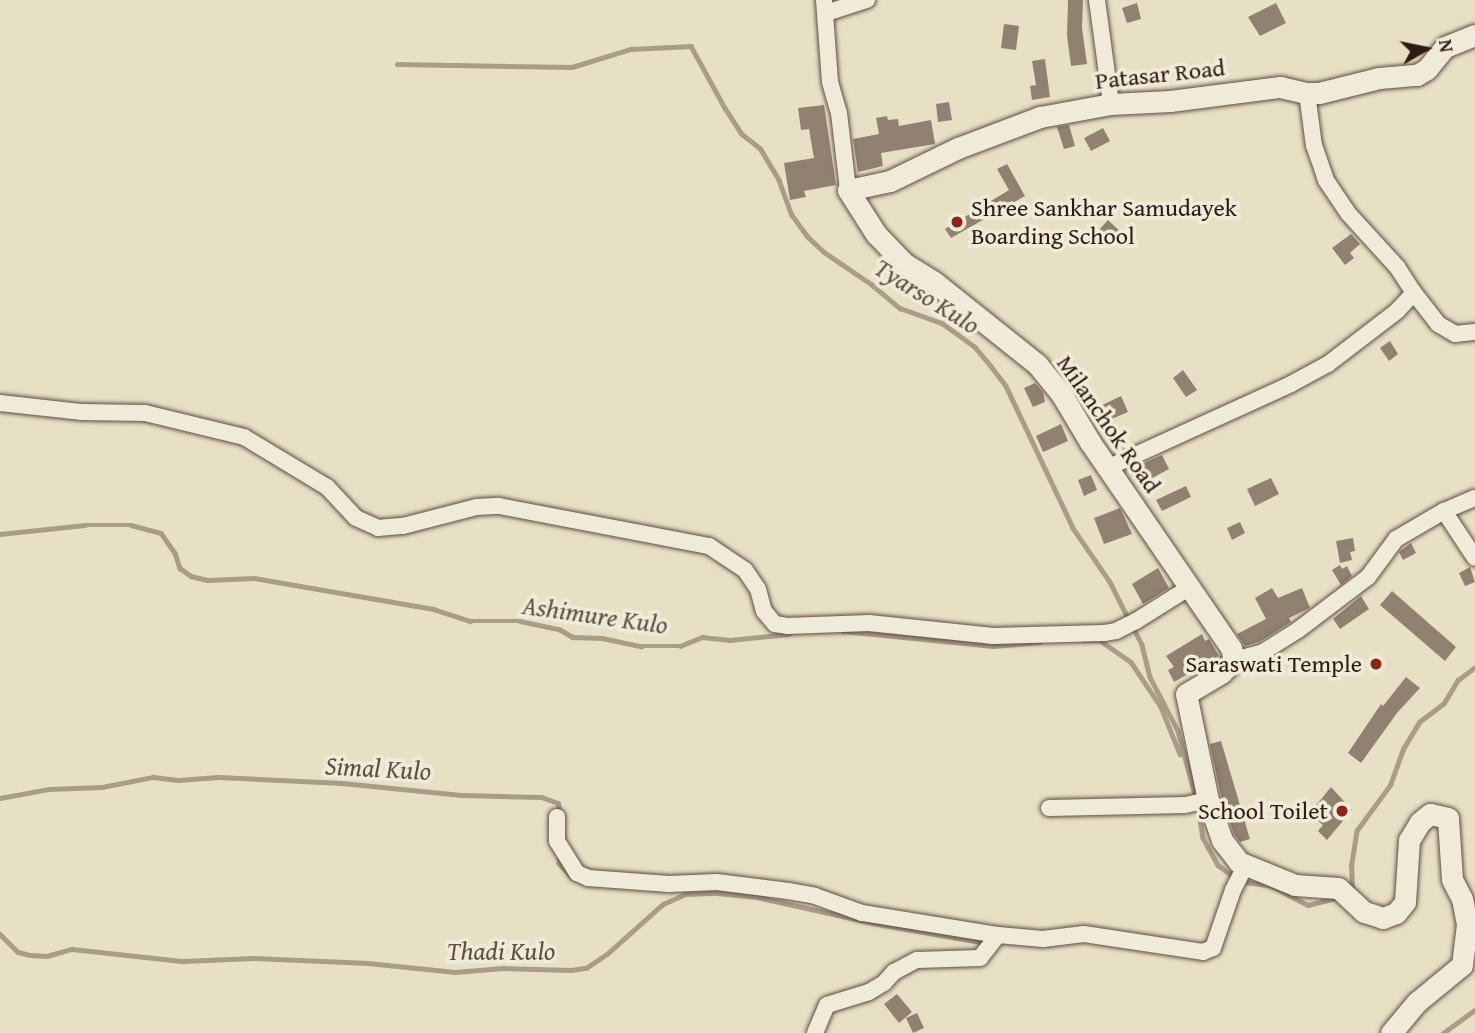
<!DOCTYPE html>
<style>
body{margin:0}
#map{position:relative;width:1475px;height:1033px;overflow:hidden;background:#e8e0c5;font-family:"Gentium Book Plus",serif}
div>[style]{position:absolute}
.stream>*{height:4.5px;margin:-2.25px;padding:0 2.25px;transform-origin:2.25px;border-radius:2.25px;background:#a99d88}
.building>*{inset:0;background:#908170}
.roads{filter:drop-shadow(0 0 2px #5e4c40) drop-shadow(0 0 2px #5e4c40)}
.minor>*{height:16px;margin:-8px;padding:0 8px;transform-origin:8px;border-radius:8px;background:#f0ebd9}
.tertiary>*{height:21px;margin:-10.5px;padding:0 10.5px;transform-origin:10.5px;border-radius:10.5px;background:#f0ebd9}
.dots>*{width:19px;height:19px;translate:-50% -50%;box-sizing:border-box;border:4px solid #f0ebd9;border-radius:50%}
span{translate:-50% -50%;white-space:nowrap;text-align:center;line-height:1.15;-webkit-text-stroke:7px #f0ebd9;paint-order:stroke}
.street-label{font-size:24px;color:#301b13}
.poi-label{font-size:24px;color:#301b13}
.left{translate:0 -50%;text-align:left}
.right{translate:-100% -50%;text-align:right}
.water-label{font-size:26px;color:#604f42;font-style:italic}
.north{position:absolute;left:1391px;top:14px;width:70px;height:70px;-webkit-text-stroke:5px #f0ebd9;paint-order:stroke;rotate:81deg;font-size:19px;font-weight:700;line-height:28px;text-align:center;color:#301b13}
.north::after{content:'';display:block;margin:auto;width:24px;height:32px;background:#301b13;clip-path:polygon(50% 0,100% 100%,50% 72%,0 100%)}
</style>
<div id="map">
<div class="stream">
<i style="left:397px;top:64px;width:175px;rotate:1deg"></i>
<i style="left:572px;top:67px;width:62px;rotate:-17deg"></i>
<i style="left:631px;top:49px;width:60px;rotate:-2.9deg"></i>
<i style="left:691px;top:46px;width:71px;rotate:61.3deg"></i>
<i style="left:725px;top:108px;width:31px;rotate:57deg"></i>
<i style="left:742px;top:134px;width:23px;rotate:38deg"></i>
<i style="left:760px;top:148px;width:37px;rotate:59deg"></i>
<i style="left:779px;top:180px;width:37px;rotate:70deg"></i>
<i style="left:792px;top:215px;width:26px;rotate:54deg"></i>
<i style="left:807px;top:236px;width:23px;rotate:43deg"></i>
<i style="left:824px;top:252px;width:57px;rotate:34.2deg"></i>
<i style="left:871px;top:284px;width:38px;rotate:40deg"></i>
<i style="left:900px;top:308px;width:45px;rotate:19.7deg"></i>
<i style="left:942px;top:323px;width:41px;rotate:36deg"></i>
<i style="left:975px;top:347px;width:25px;rotate:50deg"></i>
<i style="left:991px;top:366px;width:25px;rotate:53deg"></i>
<i style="left:1006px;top:386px;width:157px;rotate:64.7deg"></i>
<i style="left:1073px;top:528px;width:65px;rotate:55.6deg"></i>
<i style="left:1110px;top:582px;width:42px;rotate:63.4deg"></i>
<i style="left:0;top:534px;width:85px;rotate:-6deg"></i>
<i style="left:85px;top:525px;width:46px"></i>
<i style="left:131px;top:525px;width:31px;rotate:15deg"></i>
<i style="left:161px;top:533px;width:24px;rotate:55deg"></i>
<i style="left:175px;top:553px;width:16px;rotate:72deg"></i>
<i style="left:180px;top:568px;width:14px;rotate:36deg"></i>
<i style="left:191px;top:576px;width:16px;rotate:14deg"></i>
<i style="left:207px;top:580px;width:47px;rotate:-2.4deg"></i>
<i style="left:254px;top:578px;width:182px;rotate:9.8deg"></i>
<i style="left:433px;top:609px;width:39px;rotate:18deg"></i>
<i style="left:470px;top:621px;width:50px"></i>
<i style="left:520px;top:621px;width:40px;rotate:12deg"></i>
<i style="left:559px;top:629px;width:16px;rotate:30deg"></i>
<i style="left:573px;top:637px;width:29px;rotate:2deg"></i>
<i style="left:602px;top:638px;width:40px;rotate:12deg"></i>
<i style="left:641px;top:646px;width:39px"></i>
<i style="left:680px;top:646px;width:24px;rotate:-22deg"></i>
<i style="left:702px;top:637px;width:28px;rotate:6deg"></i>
<i style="left:730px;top:640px;width:59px;rotate:-5.8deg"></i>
<i style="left:1133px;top:627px;width:20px;rotate:63deg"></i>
<i style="left:1142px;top:645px;width:33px;rotate:76deg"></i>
<i style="left:1150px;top:677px;width:61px;rotate:62.6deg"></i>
<i style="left:1178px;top:731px;width:69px;rotate:75deg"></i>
<i style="left:843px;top:631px;width:151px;rotate:5.7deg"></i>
<i style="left:993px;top:646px;width:47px;rotate:-4.9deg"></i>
<i style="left:1083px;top:641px;width:18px"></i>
<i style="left:1101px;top:641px;width:37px;rotate:35deg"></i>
<i style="left:1131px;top:662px;width:54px;rotate:56.3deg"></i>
<i style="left:1161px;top:707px;width:51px;rotate:68deg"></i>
<i style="left:0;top:798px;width:50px;rotate:-10.4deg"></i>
<i style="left:49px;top:789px;width:53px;rotate:-2.2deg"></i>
<i style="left:102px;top:787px;width:52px;rotate:-11.1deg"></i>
<i style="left:153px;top:777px;width:25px;rotate:7deg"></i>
<i style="left:178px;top:780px;width:40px;rotate:-4.3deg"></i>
<i style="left:218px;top:777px;width:124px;rotate:2.8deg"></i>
<i style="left:342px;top:783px;width:122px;rotate:5.7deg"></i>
<i style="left:463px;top:795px;width:78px;rotate:1.5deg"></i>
<i style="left:541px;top:797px;width:18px;rotate:19deg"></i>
<i style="left:558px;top:803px;width:13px;rotate:77deg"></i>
<i style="left:1198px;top:807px;width:31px;rotate:81deg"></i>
<i style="left:1203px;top:838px;width:31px;rotate:61deg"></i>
<i style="left:1218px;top:865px;width:15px;rotate:37deg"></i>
<i style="left:1230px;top:874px;width:16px;rotate:30deg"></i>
<i style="left:1244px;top:882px;width:26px;rotate:7deg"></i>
<i style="left:1270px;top:885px;width:43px;rotate:27.8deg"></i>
<i style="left:1308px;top:905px;width:30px;rotate:-14deg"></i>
<i style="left:561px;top:855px;width:8px;rotate:104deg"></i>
<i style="left:559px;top:863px;width:19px;rotate:47deg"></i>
<i style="left:1352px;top:889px;width:23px;rotate:-92deg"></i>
<i style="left:1351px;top:866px;width:36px;rotate:-81deg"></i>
<i style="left:1357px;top:830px;width:56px;rotate:-53.7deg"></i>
<i style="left:1390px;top:785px;width:38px;rotate:-70deg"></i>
<i style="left:1403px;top:749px;width:31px;rotate:-59deg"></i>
<i style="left:1419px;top:722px;width:31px;rotate:-37deg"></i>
<i style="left:1444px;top:703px;width:27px;rotate:-59deg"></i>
<i style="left:1458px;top:680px;width:21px;rotate:-37deg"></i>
<i style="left:0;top:934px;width:25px;rotate:45deg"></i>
<i style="left:18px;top:952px;width:12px;rotate:14deg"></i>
<i style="left:30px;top:955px;width:17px;rotate:3deg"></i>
<i style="left:47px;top:956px;width:26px;rotate:-16deg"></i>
<i style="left:72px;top:949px;width:112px;rotate:6.2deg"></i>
<i style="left:183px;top:961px;width:71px;rotate:-2.4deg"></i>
<i style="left:254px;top:958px;width:114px;rotate:2.5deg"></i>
<i style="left:368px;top:963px;width:87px;rotate:5.9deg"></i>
<i style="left:455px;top:972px;width:48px;rotate:-4.8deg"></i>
<i style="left:503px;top:968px;width:68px;rotate:1.7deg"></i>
<i style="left:571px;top:970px;width:15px;rotate:-8deg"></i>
<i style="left:586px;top:968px;width:25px;rotate:-34deg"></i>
<i style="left:607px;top:954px;width:75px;rotate:-41.8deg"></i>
<i style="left:663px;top:904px;width:24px;rotate:-24deg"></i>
<i style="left:685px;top:894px;width:32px;rotate:-2deg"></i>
<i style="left:717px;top:893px;width:40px;rotate:5.7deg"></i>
<i style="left:757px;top:897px;width:119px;rotate:12.6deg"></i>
<i style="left:873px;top:923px;width:110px;rotate:10deg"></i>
<i style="left:1443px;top:1033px;width:39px;rotate:-36deg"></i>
</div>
<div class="building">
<i style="clip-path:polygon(1068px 0,1083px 0,1082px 28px,1087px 64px,1071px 66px,1067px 36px)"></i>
<i style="clip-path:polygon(1137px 3px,1141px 19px,1127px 23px,1122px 8px)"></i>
<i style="clip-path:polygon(1276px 3px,1286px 23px,1260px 36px,1248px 17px)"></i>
<i style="clip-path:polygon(1004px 24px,1019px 26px,1016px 50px,1001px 48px)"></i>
<i style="clip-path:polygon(1045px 59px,1050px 97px,1032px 100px,1030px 86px,1036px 85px,1032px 61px)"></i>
<i style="clip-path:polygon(949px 102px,952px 120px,938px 122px,936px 104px)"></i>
<i style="clip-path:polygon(824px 105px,836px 185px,804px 191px,806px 197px,790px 200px,784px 163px,814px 158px,809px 129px,801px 130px,798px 108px)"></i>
<i style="clip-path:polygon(887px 116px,888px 120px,898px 119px,899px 126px,931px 120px,935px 144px,881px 153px,883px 166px,858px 172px,853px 139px,879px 134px,876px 118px)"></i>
<i style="clip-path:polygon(1069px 125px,1075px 146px,1064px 149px,1057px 127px)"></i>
<i style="clip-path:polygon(1103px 128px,1110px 141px,1091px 151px,1084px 138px)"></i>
<i style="clip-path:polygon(1007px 164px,1025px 196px,951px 238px,945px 229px,1009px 190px,997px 169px)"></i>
<i style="clip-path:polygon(1108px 220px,1124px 235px,1116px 245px,1099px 230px)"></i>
<i style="clip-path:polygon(1351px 234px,1360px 244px,1350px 253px,1354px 258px,1345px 265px,1332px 248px)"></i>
<i style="clip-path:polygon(886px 264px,895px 273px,891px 278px,881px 270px)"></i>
<i style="clip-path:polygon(1390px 341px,1398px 354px,1389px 361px,1380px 348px)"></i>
<i style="clip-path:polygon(1183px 370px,1197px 390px,1186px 397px,1173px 378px)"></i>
<i style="clip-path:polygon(1035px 383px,1043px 392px,1045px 402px,1033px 407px,1024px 388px)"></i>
<i style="clip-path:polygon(1121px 396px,1128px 412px,1107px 421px,1100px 406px)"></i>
<i style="clip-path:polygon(1061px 424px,1068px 441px,1043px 452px,1036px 436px)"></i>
<i style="clip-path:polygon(1162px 455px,1169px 469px,1143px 483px,1135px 467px)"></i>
<i style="clip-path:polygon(1091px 475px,1097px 490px,1084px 496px,1078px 480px)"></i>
<i style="clip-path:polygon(1271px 478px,1279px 494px,1255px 506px,1247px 489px)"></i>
<i style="clip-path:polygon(1186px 486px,1191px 497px,1162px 511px,1156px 500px)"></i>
<i style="clip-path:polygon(1120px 508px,1132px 534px,1104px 544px,1094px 518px)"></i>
<i style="clip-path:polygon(1240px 522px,1245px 533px,1232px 540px,1227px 528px)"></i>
<i style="clip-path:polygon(1353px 538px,1355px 551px,1350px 552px,1352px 560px,1340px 563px,1336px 541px)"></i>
<i style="clip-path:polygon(1411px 543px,1416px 553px,1403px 560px,1399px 552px)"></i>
<i style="clip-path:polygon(1340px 565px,1342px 569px,1347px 566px,1352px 576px,1341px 585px,1332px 570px)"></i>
<i style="clip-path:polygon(1470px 567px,1475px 582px,1465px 586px,1459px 573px)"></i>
<i style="clip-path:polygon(1158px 568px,1169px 588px,1143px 604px,1132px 584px)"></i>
<i style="clip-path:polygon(1272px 588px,1278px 598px,1302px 588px,1310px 608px,1289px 618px,1291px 622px,1259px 642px,1245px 646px,1237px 634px,1266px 619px,1255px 598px)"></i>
<i style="clip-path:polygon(1392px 591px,1456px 647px,1445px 661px,1380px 605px)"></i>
<i style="clip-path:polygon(1361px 596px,1369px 609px,1340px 629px,1333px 619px)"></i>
<i style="clip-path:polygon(1202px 634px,1205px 641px,1209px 639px,1219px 656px,1174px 682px,1168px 670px,1174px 667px,1166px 656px)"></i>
<i style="clip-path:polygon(1406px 677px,1420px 688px,1397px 713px,1361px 763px,1348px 753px,1381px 704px,1383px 706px)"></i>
<i style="clip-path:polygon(1221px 741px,1250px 839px,1240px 842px,1234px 834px,1221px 796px,1210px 744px)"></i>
<i style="clip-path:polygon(1331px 787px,1352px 810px,1327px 840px,1318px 831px,1323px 825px,1309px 814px)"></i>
<i style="clip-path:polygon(897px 994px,912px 1012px,899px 1023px,884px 1004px)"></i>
<i style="clip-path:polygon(917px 1013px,924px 1028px,913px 1033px,906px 1018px)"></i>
</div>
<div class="roads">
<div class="minor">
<i style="left:824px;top:0;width:82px;rotate:85.8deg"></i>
<i style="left:830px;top:82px;width:32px;rotate:74deg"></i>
<i style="left:839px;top:113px;width:78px;rotate:83.3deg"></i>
<i style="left:1097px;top:0;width:105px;rotate:82.3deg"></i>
<i style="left:826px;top:13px;width:43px;rotate:-17.6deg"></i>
<i style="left:1414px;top:293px;width:39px;rotate:52deg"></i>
<i style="left:1438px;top:324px;width:20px;rotate:30deg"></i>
<i style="left:1455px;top:334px;width:20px;rotate:-6deg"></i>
<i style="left:0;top:403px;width:81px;rotate:6.3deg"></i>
<i style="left:81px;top:412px;width:64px;rotate:0.9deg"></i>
<i style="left:145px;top:413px;width:102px;rotate:13.6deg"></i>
<i style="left:244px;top:437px;width:97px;rotate:31.1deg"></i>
<i style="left:327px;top:487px;width:42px;rotate:46.9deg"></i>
<i style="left:356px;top:518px;width:24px;rotate:24deg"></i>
<i style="left:378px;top:528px;width:25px;rotate:-5deg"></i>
<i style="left:403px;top:526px;width:76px;rotate:-14.4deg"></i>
<i style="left:477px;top:507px;width:22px;rotate:-3deg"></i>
<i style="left:499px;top:506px;width:214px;rotate:10.8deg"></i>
<i style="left:709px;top:546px;width:43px;rotate:33.7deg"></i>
<i style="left:745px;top:570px;width:23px;rotate:56deg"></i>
<i style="left:758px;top:589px;width:23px;rotate:75deg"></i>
<i style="left:764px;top:611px;width:17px;rotate:50deg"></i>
<i style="left:775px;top:624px;width:12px;rotate:9deg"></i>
<i style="left:787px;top:626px;width:82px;rotate:-2.1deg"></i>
<i style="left:869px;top:623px;width:125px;rotate:6deg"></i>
<i style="left:993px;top:636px;width:111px;rotate:-1.5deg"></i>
<i style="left:1104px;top:633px;width:12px;rotate:-9deg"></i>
<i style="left:1116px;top:631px;width:22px;rotate:-27deg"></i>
<i style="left:1136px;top:621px;width:64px;rotate:-32.2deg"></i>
<i style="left:1107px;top:468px;width:202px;rotate:-24.5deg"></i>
<i style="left:1291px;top:384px;width:42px;rotate:-28.4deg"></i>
<i style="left:1328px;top:364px;width:87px;rotate:-37.5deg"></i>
<i style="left:1397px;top:311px;width:25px;rotate:-47deg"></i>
<i style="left:1414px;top:293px;width:30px;rotate:-123deg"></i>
<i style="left:1398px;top:268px;width:74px;rotate:-132.3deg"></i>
<i style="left:1348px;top:213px;width:40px;rotate:-124deg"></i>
<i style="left:1326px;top:180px;width:36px;rotate:-109deg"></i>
<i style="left:1314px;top:146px;width:53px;rotate:-97.5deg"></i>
<i style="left:1444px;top:511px;width:56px;rotate:56.6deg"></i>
<i style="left:1234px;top:660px;width:30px;rotate:-15deg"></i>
<i style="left:1263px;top:652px;width:41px;rotate:-32.2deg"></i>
<i style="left:1298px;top:630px;width:88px;rotate:-37.1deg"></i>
<i style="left:1368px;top:577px;width:47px;rotate:-53.6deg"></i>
<i style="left:1396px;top:539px;width:56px;rotate:-30.3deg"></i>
<i style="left:1444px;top:511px;width:34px;rotate:-23deg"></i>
<i style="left:1049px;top:808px;width:136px;rotate:-1.3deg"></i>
<i style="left:1185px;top:805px;width:24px;rotate:-12deg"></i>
<i style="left:557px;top:817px;width:24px;rotate:90deg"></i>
<i style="left:557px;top:841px;width:38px;rotate:58deg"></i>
<i style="left:577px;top:873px;width:12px;rotate:24deg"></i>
<i style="left:588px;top:878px;width:81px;rotate:4.2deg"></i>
<i style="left:669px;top:884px;width:48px;rotate:-2.4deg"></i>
<i style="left:717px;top:882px;width:72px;rotate:7.2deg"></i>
<i style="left:788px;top:891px;width:27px;rotate:10deg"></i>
<i style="left:815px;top:896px;width:50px;rotate:19.9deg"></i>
<i style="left:862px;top:913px;width:138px;rotate:9.2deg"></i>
<i style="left:815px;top:1033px;width:30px;rotate:-67deg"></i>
<i style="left:827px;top:1005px;width:44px;rotate:-17.2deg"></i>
<i style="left:869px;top:992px;width:17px;rotate:-31deg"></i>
<i style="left:884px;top:983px;width:15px;rotate:-48deg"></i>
<i style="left:894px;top:972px;width:26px;rotate:-28deg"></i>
<i style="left:917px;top:960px;width:63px;rotate:-1.8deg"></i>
<i style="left:980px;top:958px;width:29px;rotate:-52deg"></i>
<i style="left:998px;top:935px;width:45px;rotate:5.1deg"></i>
<i style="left:1043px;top:939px;width:41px;rotate:-7deg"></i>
<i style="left:1084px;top:934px;width:120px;rotate:8.6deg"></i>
<i style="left:1203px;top:952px;width:11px;rotate:-22deg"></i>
<i style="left:1213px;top:948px;width:61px;rotate:-71deg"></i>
<i style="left:1233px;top:890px;width:27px;rotate:-63deg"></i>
</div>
<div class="tertiary">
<i style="left:1391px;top:1033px;width:40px;rotate:-50deg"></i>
<i style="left:1417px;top:1002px;width:58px;rotate:-39.4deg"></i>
<i style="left:1462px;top:965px;width:41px;rotate:-83deg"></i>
<i style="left:1467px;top:924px;width:25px;rotate:-101deg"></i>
<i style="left:1462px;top:899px;width:22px;rotate:-117deg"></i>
<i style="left:1452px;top:879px;width:61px;rotate:-93.8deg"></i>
<i style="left:1448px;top:818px;width:18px;rotate:-167deg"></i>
<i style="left:1430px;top:814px;width:13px;rotate:141deg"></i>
<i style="left:1420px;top:822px;width:21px;rotate:121deg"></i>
<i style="left:1409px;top:840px;width:62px;rotate:93.7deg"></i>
<i style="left:1405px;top:902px;width:14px;rotate:129deg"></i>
<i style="left:1396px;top:913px;width:14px;rotate:159deg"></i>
<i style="left:1383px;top:918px;width:20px;rotate:-162deg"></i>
<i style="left:1364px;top:912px;width:35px;rotate:-137deg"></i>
<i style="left:1338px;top:888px;width:43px;rotate:-176deg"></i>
<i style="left:1295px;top:885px;width:61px;rotate:-157.7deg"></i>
<i style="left:1239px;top:862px;width:28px;rotate:-128deg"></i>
<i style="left:1222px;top:840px;width:42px;rotate:-109.3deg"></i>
<i style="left:1208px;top:800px;width:108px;rotate:-101.7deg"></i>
<i style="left:1186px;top:694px;width:41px;rotate:-31deg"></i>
<i style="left:1221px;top:673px;width:18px;rotate:-45deg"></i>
<i style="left:1234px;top:660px;width:12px;rotate:-104deg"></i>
<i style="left:1231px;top:648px;width:250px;rotate:-124.4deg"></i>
<i style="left:1090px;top:442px;width:55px;rotate:-120.8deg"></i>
<i style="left:1062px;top:395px;width:38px;rotate:-129deg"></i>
<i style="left:1038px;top:365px;width:133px;rotate:-141.4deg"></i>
<i style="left:934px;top:282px;width:36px;rotate:-148deg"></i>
<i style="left:904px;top:263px;width:40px;rotate:-134deg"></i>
<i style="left:876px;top:234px;width:52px;rotate:-122.5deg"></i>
<i style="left:848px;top:190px;width:43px;rotate:-12.1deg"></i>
<i style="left:890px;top:181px;width:76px;rotate:-25.9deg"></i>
<i style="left:958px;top:148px;width:88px;rotate:-20.7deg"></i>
<i style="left:1040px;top:117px;width:72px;rotate:-10.4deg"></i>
<i style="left:1111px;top:104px;width:59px;rotate:-2.9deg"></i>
<i style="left:1170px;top:101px;width:111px;rotate:-7.3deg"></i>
<i style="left:1280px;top:87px;width:28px;rotate:13deg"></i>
<i style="left:1307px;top:93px;width:12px"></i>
<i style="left:1319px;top:93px;width:62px;rotate:-14deg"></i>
<i style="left:1379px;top:78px;width:38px;rotate:-5deg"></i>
<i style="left:1417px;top:75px;width:12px;rotate:-31deg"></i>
<i style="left:1427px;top:69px;width:28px;rotate:-51deg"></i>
<i style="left:1445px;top:47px;width:32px;rotate:-22deg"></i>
</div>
</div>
<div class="dots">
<i style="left:957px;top:222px;background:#8f2418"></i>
<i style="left:1376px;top:664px;background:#8f2418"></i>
<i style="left:1342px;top:811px;background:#8f2418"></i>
</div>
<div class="street-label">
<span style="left:1160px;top:74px;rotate:-6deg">Patasar Road</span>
<span style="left:1109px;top:424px;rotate:55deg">Milanchok Road</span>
</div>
<div class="poi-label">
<span class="left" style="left:971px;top:222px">Shree Sankhar Samudayek<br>Boarding School</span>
<span class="right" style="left:1362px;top:664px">Saraswati Temple</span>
<span class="right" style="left:1328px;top:811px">School Toilet</span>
</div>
<div class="water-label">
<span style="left:927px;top:296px;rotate:32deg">Tyarso Kulo</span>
<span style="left:595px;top:615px;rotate:8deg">Ashimure Kulo</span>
<span style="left:378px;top:768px;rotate:3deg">Simal Kulo</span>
<span style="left:501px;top:951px">Thadi Kulo</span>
</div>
<div class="north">N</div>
</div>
